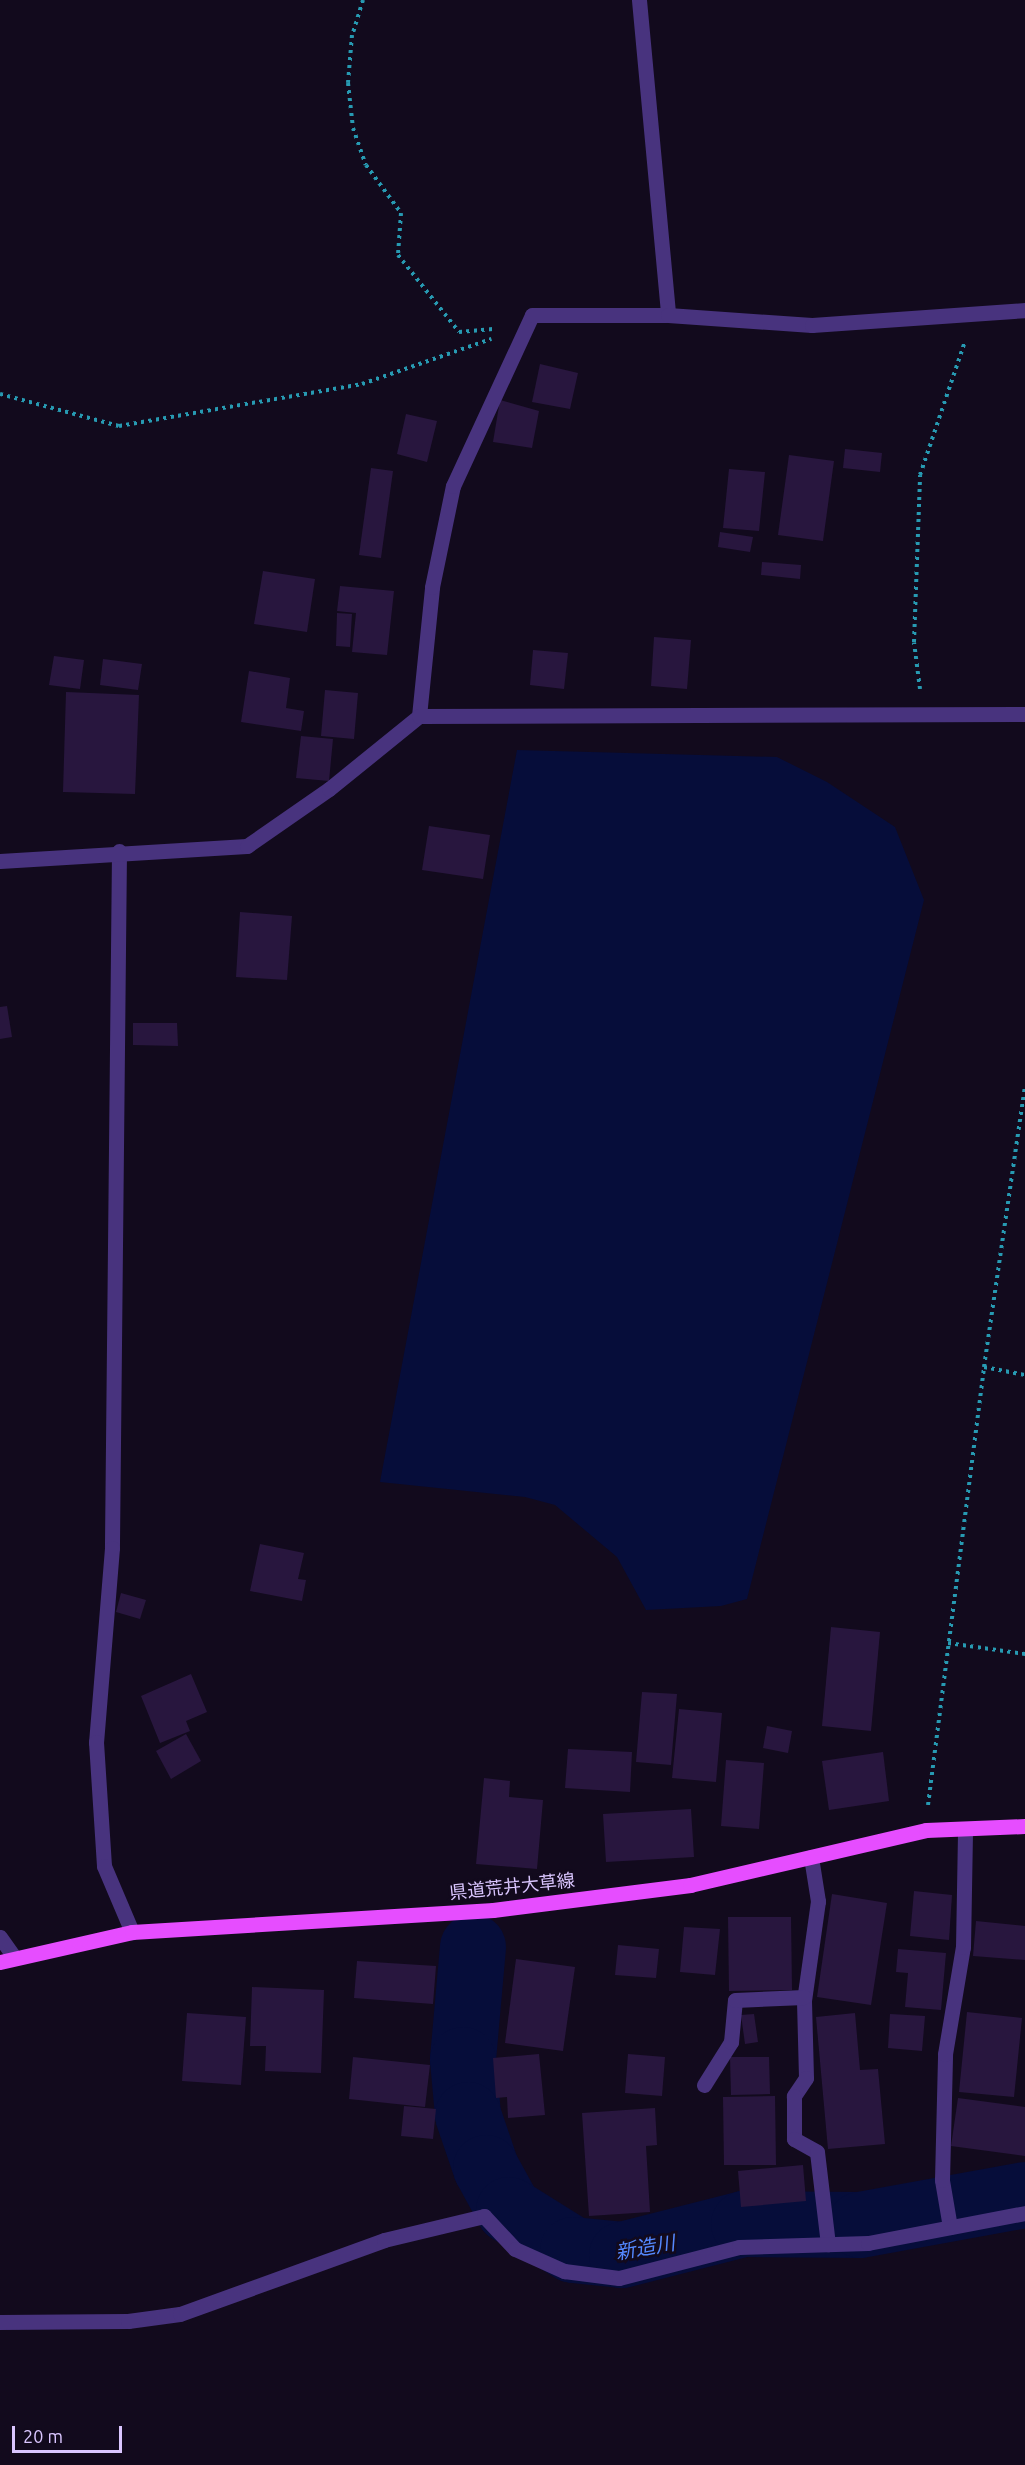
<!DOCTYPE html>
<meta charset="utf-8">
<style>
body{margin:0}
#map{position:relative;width:1025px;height:2465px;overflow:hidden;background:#120a1d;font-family:Ubuntu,"Noto Sans JP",sans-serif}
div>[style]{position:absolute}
.water>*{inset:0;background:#060d3a}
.river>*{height:66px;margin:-33px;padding:0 33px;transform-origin:33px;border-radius:33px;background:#060d3a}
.building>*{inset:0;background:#28163e}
.path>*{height:4px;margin-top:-2px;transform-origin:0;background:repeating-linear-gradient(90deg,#279ab2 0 3px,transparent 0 7.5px)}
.minor>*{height:15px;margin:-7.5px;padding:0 7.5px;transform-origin:7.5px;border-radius:7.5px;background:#48337e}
.major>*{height:15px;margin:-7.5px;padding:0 7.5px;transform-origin:7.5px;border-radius:7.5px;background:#e64dff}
span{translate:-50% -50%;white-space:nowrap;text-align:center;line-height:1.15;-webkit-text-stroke:5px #120a1d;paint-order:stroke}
.street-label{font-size:18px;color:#dac6ff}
.water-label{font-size:20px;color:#5488ff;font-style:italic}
.scale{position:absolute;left:12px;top:2426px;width:110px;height:27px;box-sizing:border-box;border:3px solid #dac6ff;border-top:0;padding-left:8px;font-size:18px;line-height:21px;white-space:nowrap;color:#dac6ff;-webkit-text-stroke:4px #120a1d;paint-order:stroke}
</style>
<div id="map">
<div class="water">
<i style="clip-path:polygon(517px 750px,777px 757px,827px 782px,895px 827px,924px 900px,747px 1599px,721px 1606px,646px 1610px,617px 1557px,555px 1505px,525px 1497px,380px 1482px)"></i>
</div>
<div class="river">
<i style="left:473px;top:1947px;width:113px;rotate:95.1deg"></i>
<i style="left:463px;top:2060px;width:55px;rotate:84.8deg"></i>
<i style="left:468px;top:2115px;width:56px;rotate:71.2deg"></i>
<i style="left:486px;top:2168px;width:48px;rotate:61.3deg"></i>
<i style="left:509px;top:2210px;width:75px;rotate:32deg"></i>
<i style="left:573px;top:2250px;width:49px;rotate:5.8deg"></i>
<i style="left:622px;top:2255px;width:126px;rotate:-14.3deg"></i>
<i style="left:744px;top:2224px;width:116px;rotate:0.5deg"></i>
<i style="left:860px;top:2225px;width:168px;rotate:-10.3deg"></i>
</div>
<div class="building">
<i style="clip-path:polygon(540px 364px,578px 373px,570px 409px,532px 402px)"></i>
<i style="clip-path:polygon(500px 400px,539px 411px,532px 448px,493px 442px)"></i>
<i style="clip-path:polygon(406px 414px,437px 421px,427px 462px,397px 454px)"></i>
<i style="clip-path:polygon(845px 449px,882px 453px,880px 472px,843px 468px)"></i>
<i style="clip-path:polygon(789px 455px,834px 461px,823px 541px,778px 535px)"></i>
<i style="clip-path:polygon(371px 468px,393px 471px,381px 558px,359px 555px)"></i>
<i style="clip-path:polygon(729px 469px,765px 472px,759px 531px,723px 528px)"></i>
<i style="clip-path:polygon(720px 532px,753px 537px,750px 552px,718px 547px)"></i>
<i style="clip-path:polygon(762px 562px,801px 565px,800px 579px,761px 575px)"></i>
<i style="clip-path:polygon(263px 571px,315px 579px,307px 632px,254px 624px)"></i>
<i style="clip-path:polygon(340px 586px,394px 591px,387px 655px,352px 652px,356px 613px,337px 611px)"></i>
<i style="clip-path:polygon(337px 613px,352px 614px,350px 647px,336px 646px)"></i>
<i style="clip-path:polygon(654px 637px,691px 640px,687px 689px,651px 686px)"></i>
<i style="clip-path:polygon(533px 650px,568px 653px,564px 689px,530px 685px)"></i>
<i style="clip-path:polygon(54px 656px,84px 660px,80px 689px,49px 685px)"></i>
<i style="clip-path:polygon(103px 659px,142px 664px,138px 690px,100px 685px)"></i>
<i style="clip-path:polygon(249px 671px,290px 678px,286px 708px,304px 711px,301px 731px,241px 722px)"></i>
<i style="clip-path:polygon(325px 690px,358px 693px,354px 739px,321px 736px)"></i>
<i style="clip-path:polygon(66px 692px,139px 695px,135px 794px,63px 792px)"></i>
<i style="clip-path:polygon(301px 736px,333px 739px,329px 781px,296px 778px)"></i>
<i style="clip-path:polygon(429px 826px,490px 835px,483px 879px,422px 870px)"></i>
<i style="clip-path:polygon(240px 912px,292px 916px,287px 980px,236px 977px)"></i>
<i style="clip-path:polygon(7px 1006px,12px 1037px,0 1039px,0 1007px)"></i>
<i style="clip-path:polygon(133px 1023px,177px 1023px,178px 1046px,133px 1045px)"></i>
<i style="clip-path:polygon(260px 1544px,304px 1553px,298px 1579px,306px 1580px,302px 1601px,250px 1591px)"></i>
<i style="clip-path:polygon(121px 1593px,146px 1600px,140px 1619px,116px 1612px)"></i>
<i style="clip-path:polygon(831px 1627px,880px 1632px,871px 1731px,822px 1726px)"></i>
<i style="clip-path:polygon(191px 1674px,207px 1712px,186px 1721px,190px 1731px,160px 1743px,141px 1696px)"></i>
<i style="clip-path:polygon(642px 1692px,677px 1694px,671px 1765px,636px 1762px)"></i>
<i style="clip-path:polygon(679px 1709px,722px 1713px,716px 1782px,672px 1778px)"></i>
<i style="clip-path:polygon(767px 1726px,792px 1731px,788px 1753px,763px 1748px)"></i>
<i style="clip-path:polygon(186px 1734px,201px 1761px,171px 1779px,156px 1751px)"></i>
<i style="clip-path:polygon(568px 1749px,632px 1752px,630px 1792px,565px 1788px)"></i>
<i style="clip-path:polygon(883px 1752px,889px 1801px,829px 1810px,822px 1761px)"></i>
<i style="clip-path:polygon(726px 1760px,764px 1763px,759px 1829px,721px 1826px)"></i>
<i style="clip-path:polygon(484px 1778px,510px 1781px,509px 1797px,543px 1800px,537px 1869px,476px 1864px)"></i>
<i style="clip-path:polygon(691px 1809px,694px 1857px,606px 1862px,603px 1814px)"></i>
<i style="clip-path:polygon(914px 1891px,952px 1895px,949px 1940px,910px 1936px)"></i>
<i style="clip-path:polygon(832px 1894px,887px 1903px,871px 2005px,817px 1997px)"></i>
<i style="clip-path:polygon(728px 1917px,791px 1917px,792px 1990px,729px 1991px)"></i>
<i style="clip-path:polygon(976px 1921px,1025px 1926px,1025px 1960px,973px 1956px)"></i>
<i style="clip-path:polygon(684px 1927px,720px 1929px,715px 1975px,680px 1972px)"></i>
<i style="clip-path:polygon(618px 1945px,659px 1949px,656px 1978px,615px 1975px)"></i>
<i style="clip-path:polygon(898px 1949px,946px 1953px,941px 2010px,905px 2007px,908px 1973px,896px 1972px)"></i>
<i style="clip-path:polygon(516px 1959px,575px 1967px,563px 2051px,505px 2043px)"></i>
<i style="clip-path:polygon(357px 1961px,436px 1966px,433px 2004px,354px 1998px)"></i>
<i style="clip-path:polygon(252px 1987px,324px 1990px,321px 2073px,265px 2071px,266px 2046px,250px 2046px)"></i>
<i style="clip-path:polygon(967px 2012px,1022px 2018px,1014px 2097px,959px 2092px)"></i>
<i style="clip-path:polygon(187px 2013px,246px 2017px,241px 2085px,182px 2081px)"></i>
<i style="clip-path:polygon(855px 2013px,860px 2070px,878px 2069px,885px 2144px,828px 2149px,816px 2017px)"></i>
<i style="clip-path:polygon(754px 2014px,758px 2042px,745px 2044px,741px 2015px)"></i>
<i style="clip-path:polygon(890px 2014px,925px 2016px,922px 2051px,888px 2048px)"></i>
<i style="clip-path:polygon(539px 2054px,545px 2115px,508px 2118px,507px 2097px,496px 2098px,493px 2058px)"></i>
<i style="clip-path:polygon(628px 2054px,665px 2057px,662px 2096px,625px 2093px)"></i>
<i style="clip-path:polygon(353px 2057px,430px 2065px,425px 2107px,349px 2099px)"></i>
<i style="clip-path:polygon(730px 2057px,769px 2057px,770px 2094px,731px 2095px)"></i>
<i style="clip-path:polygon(775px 2096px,776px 2165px,724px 2165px,723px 2097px)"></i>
<i style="clip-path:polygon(958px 2098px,1025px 2107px,1025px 2156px,951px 2146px)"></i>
<i style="clip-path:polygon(404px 2106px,436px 2109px,433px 2139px,401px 2136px)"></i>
<i style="clip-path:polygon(655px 2108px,657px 2145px,646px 2146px,650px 2212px,589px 2216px,582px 2113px)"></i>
<i style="clip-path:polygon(803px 2165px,806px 2201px,741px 2207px,738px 2171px)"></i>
</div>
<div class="path">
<i style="left:363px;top:0;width:37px;rotate:107deg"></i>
<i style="left:352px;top:35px;width:48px;rotate:94.8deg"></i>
<i style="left:348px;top:83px;width:45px;rotate:83.7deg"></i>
<i style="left:353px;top:128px;width:39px;rotate:71deg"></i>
<i style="left:366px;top:165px;width:59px;rotate:53.9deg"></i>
<i style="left:401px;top:213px;width:42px;rotate:94.1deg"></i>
<i style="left:398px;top:255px;width:98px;rotate:51.6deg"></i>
<i style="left:459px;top:332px;width:37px;rotate:-5deg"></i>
<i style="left:0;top:394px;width:123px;rotate:15.1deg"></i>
<i style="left:119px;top:426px;width:247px;rotate:-9.8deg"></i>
<i style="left:362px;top:384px;width:137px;rotate:-19.2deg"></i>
<i style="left:920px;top:689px;width:47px;rotate:-97.3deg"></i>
<i style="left:914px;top:642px;width:167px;rotate:-87.9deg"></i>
<i style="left:920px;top:475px;width:141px;rotate:-71.4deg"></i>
<i style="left:984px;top:1367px;width:42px;rotate:11deg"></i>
<i style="left:948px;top:1643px;width:78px;rotate:8.1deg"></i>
<i style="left:928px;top:1805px;width:442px;rotate:-82.7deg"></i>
<i style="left:984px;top:1367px;width:283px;rotate:-81.7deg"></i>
</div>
<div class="minor">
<i style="left:639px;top:0;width:316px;rotate:84.7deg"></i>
<i style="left:419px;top:716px;width:130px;rotate:-84.2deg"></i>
<i style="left:432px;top:587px;width:103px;rotate:-78.3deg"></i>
<i style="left:453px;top:486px;width:188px;rotate:-65.2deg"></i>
<i style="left:532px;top:315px;width:136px"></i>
<i style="left:668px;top:315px;width:144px;rotate:4deg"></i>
<i style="left:812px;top:325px;width:214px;rotate:-4deg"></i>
<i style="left:119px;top:851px;width:697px;rotate:90.58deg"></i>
<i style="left:112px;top:1548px;width:195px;rotate:94.7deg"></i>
<i style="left:96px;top:1742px;width:124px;rotate:86.3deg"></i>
<i style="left:104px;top:1866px;width:72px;rotate:67deg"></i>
<i style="left:0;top:861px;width:247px;rotate:-3.5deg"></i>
<i style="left:247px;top:846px;width:100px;rotate:-34.8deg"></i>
<i style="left:329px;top:789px;width:116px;rotate:-39deg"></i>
<i style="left:419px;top:716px;width:606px;rotate:-0.19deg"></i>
<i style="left:811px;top:1857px;width:45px;rotate:81deg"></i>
<i style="left:818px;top:1901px;width:101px;rotate:98deg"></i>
<i style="left:804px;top:2001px;width:77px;rotate:88.5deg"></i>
<i style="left:806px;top:2078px;width:22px;rotate:124deg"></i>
<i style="left:794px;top:2096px;width:43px;rotate:90deg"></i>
<i style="left:794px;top:2139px;width:26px;rotate:29deg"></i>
<i style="left:817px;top:2152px;width:93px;rotate:83.2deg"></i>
<i style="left:0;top:1937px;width:24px;rotate:55deg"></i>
<i style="left:704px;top:2085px;width:51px;rotate:-57.9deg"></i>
<i style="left:731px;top:2042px;width:42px;rotate:-84.6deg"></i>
<i style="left:735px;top:2000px;width:69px;rotate:-2.5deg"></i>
<i style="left:950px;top:2227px;width:48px;rotate:-99.7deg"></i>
<i style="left:942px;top:2180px;width:126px;rotate:-88.6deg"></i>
<i style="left:945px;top:2054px;width:109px;rotate:-80.5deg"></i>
<i style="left:963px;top:1947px;width:118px;rotate:-89deg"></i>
<i style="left:0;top:2322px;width:128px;rotate:-0.4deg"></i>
<i style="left:128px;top:2321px;width:52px;rotate:-7.7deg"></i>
<i style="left:180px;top:2314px;width:217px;rotate:-19.9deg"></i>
<i style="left:384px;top:2240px;width:103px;rotate:-13.5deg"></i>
<i style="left:484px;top:2216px;width:45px;rotate:46.8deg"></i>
<i style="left:515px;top:2249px;width:54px;rotate:24.2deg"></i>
<i style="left:564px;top:2271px;width:55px;rotate:7.3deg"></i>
<i style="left:619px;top:2278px;width:124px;rotate:-14.5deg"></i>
<i style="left:739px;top:2247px;width:129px;rotate:-1.8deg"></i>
<i style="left:868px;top:2243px;width:160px;rotate:-10.8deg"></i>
</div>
<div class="major">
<i style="left:0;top:1962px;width:135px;rotate:-12.8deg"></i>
<i style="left:132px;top:1932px;width:362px;rotate:-3.5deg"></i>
<i style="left:493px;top:1910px;width:199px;rotate:-7.2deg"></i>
<i style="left:690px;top:1885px;width:242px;rotate:-13.1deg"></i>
<i style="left:926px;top:1830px;width:99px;rotate:-2.3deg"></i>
</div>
<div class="street-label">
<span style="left:512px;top:1886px;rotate:-6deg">県道荒井大草線</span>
</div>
<div class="water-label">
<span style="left:645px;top:2247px;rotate:-10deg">新造川</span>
</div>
<div class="scale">20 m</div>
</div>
